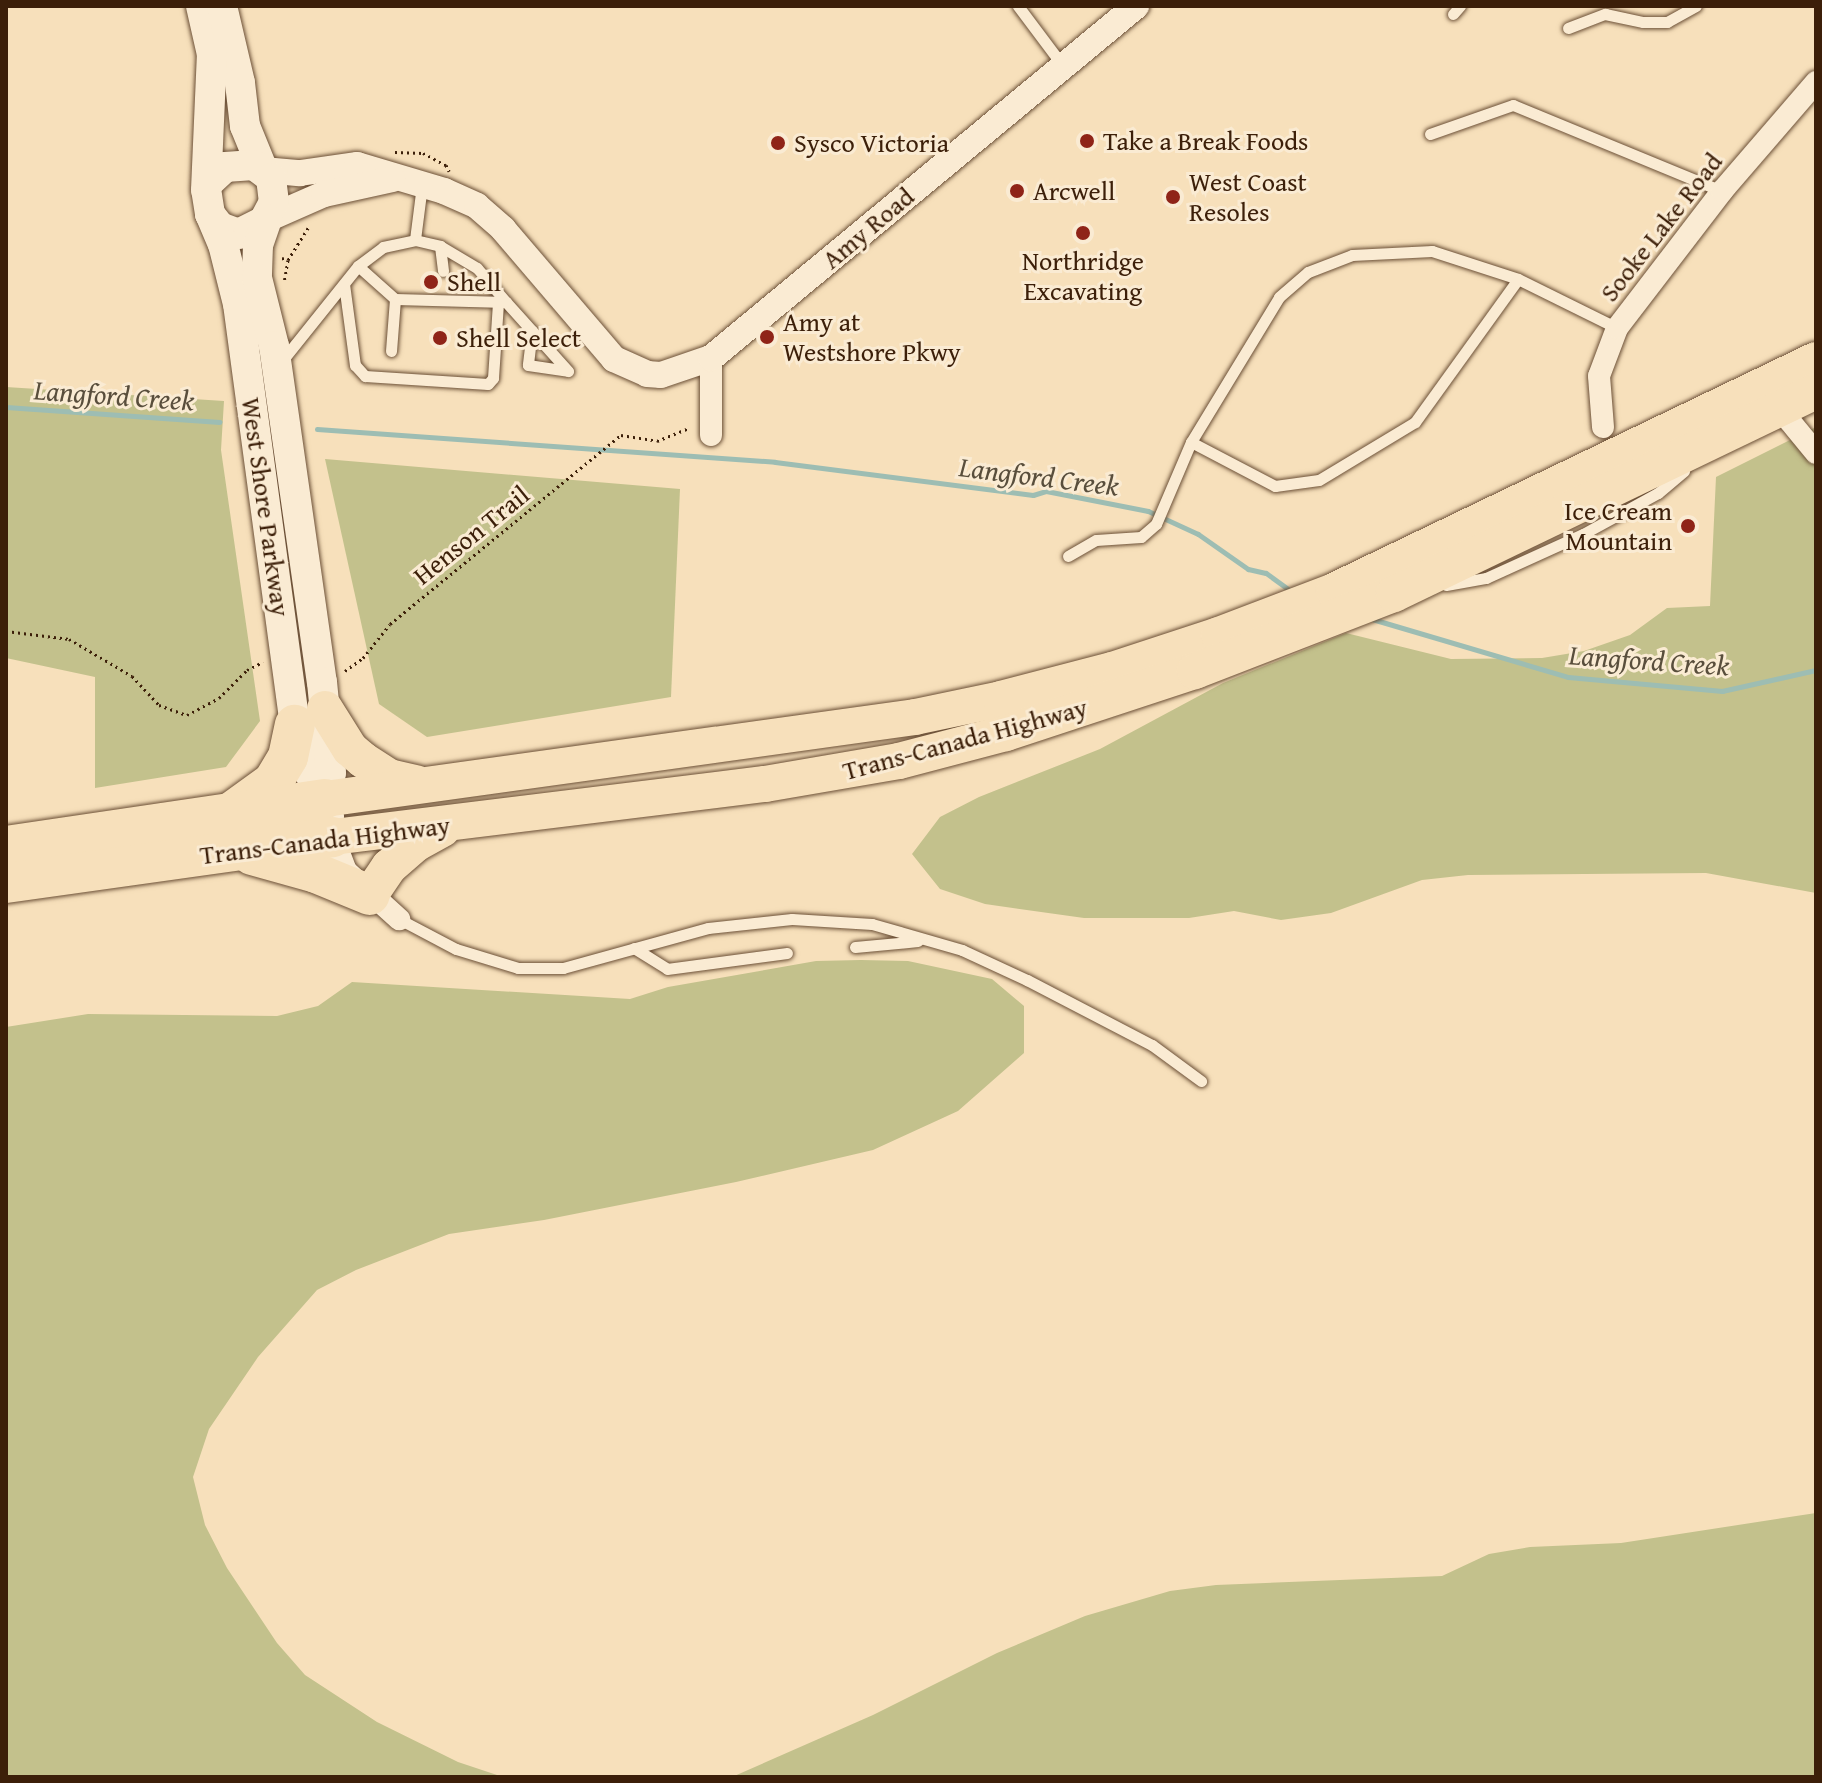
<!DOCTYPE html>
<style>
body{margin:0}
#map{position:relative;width:1822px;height:1783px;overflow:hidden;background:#f7e0bb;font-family:"Gentium Book Plus",serif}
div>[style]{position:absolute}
.green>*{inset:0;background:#c3c18c}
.stream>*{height:5px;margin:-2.5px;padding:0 2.5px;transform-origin:2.5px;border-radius:2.5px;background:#9dbdb3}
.path>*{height:3px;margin-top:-1.5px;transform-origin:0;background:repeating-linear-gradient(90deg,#3c1f09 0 2px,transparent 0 6px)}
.roads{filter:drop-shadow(0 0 2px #6b4f36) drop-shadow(0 0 2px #6b4f36)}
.service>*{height:11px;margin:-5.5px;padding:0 5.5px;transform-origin:5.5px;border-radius:5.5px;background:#faebd3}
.minor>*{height:22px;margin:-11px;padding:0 11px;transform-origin:11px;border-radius:11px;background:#faebd3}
.tertiary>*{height:26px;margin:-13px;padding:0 13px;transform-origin:13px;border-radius:13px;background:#faebd3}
.secondary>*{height:30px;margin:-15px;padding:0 15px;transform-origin:15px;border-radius:15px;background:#faebd3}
.trunk>*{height:36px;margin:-18px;padding:0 18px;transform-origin:18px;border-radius:18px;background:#f7e0bb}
.motorway>*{height:40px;margin:-20px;padding:0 20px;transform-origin:20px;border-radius:20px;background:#f7e0bb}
.dots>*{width:22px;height:22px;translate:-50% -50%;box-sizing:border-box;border:4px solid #faebd3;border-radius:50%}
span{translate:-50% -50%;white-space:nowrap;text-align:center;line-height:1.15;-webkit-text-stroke:6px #faebd3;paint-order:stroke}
.poi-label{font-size:26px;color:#3c1f09}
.left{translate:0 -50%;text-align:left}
.right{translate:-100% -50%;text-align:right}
.street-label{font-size:26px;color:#3c1f09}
.water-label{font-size:28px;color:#594e3c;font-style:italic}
.frame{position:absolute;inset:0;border:8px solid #3c1f09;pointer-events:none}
</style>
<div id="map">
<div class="green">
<i style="clip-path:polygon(6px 387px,224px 401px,221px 450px,260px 721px,226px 767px,95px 788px,95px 677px,6px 658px)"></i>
<i style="clip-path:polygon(1816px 427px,1816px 893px,1706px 873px,1468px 875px,1422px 880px,1331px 913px,1281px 920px,1234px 911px,1189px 918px,1084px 918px,985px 904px,940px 889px,912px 854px,940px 817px,979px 797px,1100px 749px,1223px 683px,1346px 633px,1451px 659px,1542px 658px,1584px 651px,1630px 635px,1667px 608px,1710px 606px,1716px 477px)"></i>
<i style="clip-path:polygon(325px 459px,680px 489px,671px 697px,427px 737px,379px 704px)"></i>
<i style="clip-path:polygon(861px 960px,908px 961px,992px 979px,1024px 1006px,1024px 1053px,958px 1111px,873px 1150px,736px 1182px,544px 1220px,449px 1234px,356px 1270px,317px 1290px,258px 1357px,209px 1429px,193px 1477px,205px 1525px,227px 1568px,277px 1643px,305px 1675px,377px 1722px,458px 1762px,503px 1777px,6px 1777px,6px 1027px,88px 1014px,277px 1016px,318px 1006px,352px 982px,630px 999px,668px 987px,816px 961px)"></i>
<i style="clip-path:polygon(1816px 1513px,1816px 1777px,732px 1777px,873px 1715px,997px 1653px,1085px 1616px,1170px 1591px,1216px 1585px,1442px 1576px,1489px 1554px,1530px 1547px,1621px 1543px)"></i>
</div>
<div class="stream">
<i style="left:6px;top:407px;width:214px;rotate:4deg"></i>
<i style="left:317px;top:429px;width:459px;rotate:4.1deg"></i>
<i style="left:775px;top:462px;width:260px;rotate:7.3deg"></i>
<i style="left:1033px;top:495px;width:14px;rotate:-17deg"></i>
<i style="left:1046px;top:491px;width:104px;rotate:11.1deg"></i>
<i style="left:1148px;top:511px;width:55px;rotate:24.7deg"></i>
<i style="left:1198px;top:534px;width:61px;rotate:35deg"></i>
<i style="left:1248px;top:569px;width:18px;rotate:13deg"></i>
<i style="left:1266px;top:573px;width:31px;rotate:36deg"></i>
<i style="left:1372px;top:619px;width:204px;rotate:16.5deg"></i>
<i style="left:1568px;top:677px;width:155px;rotate:5.2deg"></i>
<i style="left:1722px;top:691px;width:96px;rotate:-12.6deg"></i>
</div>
<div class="path">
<i style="left:395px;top:152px;width:28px;rotate:2deg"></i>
<i style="left:423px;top:153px;width:26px;rotate:28deg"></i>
<i style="left:446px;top:165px;width:7px;rotate:63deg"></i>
<i style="left:282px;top:258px;width:6px;rotate:18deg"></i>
<i style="left:288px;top:260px;width:22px;rotate:100deg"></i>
<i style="left:288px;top:260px;width:40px;rotate:-58deg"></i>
<i style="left:6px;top:631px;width:64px;rotate:7.2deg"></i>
<i style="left:69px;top:639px;width:73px;rotate:30.4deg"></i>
<i style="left:132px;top:676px;width:40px;rotate:47deg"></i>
<i style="left:159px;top:705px;width:30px;rotate:20deg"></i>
<i style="left:187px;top:715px;width:36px;rotate:-28deg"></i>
<i style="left:219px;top:698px;width:40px;rotate:-45deg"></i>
<i style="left:247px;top:670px;width:18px;rotate:-27deg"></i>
<i style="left:345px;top:671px;width:22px;rotate:-36deg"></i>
<i style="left:363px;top:658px;width:43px;rotate:-51.5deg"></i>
<i style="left:390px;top:624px;width:298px;rotate:-39.3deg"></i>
<i style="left:621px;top:435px;width:36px;rotate:9deg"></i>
<i style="left:657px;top:441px;width:35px;rotate:-22deg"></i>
</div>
<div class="roads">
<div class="service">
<i style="left:1018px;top:6px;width:75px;rotate:53.1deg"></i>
<i style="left:1453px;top:14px;width:11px;rotate:-49deg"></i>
<i style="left:1568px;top:28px;width:40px;rotate:-21deg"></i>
<i style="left:1605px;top:14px;width:39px;rotate:12deg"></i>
<i style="left:1643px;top:22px;width:24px"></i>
<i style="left:1667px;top:22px;width:33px;rotate:-29deg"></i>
<i style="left:1430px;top:134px;width:88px;rotate:-19.3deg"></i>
<i style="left:1513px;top:105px;width:226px;rotate:22.4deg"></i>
<i style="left:422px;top:185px;width:55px;rotate:97.3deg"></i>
<i style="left:415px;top:240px;width:26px;rotate:13deg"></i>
<i style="left:440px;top:246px;width:25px;rotate:83deg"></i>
<i style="left:440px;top:246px;width:43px;rotate:30.7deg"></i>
<i style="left:477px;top:268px;width:45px;rotate:49.5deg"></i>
<i style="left:358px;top:266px;width:50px;rotate:41.7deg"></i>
<i style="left:344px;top:284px;width:82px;rotate:82.3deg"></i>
<i style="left:355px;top:365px;width:15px;rotate:48deg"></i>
<i style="left:365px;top:376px;width:123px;rotate:3.7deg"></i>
<i style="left:488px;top:384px;width:8px;rotate:-50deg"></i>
<i style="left:493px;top:378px;width:76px;rotate:-86.2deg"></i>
<i style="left:532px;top:331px;width:54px;rotate:48deg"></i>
<i style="left:391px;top:351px;width:52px;rotate:-85.6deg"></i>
<i style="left:395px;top:299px;width:111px;rotate:1.5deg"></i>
<i style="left:506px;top:302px;width:39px;rotate:48deg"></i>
<i style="left:532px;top:331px;width:34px;rotate:97deg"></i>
<i style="left:528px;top:365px;width:40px;rotate:8.5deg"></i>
<i style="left:281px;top:362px;width:123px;rotate:-51.3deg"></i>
<i style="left:358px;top:266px;width:31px;rotate:-37deg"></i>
<i style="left:383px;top:247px;width:33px;rotate:-12deg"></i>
<i style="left:1191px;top:442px;width:95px;rotate:27.6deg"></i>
<i style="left:1275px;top:486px;width:44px;rotate:-7.8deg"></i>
<i style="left:1319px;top:480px;width:112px;rotate:-31.1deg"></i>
<i style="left:1415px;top:422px;width:176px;rotate:-54.2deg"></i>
<i style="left:1068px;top:556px;width:32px;rotate:-30deg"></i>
<i style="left:1096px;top:540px;width:45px;rotate:-3.8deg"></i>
<i style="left:1141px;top:537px;width:20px;rotate:-41deg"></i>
<i style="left:1156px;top:524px;width:89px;rotate:-66.9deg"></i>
<i style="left:1191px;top:442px;width:170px;rotate:-58.7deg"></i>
<i style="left:1279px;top:297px;width:38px;rotate:-41deg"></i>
<i style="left:1308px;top:272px;width:47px;rotate:-21.1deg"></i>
<i style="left:1352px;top:255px;width:80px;rotate:-2.9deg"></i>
<i style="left:1432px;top:251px;width:90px;rotate:18deg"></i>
<i style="left:1518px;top:279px;width:110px;rotate:26.3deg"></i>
<i style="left:1446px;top:585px;width:41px;rotate:-9.9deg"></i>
<i style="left:1486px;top:578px;width:107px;rotate:-24.4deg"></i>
<i style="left:1583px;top:534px;width:85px;rotate:-28.7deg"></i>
<i style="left:1658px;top:493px;width:34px;rotate:-40deg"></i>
<i style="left:399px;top:919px;width:64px;rotate:27.8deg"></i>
<i style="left:456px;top:949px;width:65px;rotate:17deg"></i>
<i style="left:518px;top:968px;width:45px"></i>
<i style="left:563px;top:968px;width:150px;rotate:-15.4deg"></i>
<i style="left:708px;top:928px;width:84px;rotate:-6.1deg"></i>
<i style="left:792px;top:919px;width:80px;rotate:3.6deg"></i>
<i style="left:872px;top:924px;width:94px;rotate:16.1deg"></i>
<i style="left:962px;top:950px;width:72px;rotate:24.8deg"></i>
<i style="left:1027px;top:980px;width:141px;rotate:27.5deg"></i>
<i style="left:1152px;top:1045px;width:61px;rotate:36.3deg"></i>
<i style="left:855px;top:947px;width:63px;rotate:-5.4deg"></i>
<i style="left:634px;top:948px;width:39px;rotate:32deg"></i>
<i style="left:667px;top:969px;width:121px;rotate:-7.6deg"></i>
</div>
<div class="minor">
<i style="left:711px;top:358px;width:77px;rotate:90deg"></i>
<i style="left:1779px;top:408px;width:58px;rotate:50.6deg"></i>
<i style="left:1603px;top:427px;width:51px;rotate:-94.5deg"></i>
<i style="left:1599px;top:376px;width:51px;rotate:-69.4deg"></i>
<i style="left:1617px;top:328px;width:173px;rotate:-52.5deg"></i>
<i style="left:1722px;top:191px;width:144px;rotate:-49.2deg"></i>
<i style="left:333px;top:837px;width:36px;rotate:69deg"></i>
<i style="left:346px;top:871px;width:72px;rotate:42.2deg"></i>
</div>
<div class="tertiary">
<i style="left:263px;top:170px;width:37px;rotate:5deg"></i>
<i style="left:300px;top:173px;width:58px;rotate:-8deg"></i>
<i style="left:357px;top:165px;width:91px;rotate:16.6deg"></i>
<i style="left:444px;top:191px;width:36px;rotate:24deg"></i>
<i style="left:477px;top:206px;width:35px;rotate:41deg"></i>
<i style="left:503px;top:229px;width:171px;rotate:49.5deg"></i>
<i style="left:614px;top:359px;width:36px;rotate:24deg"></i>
<i style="left:647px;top:374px;width:14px;rotate:4deg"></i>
<i style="left:661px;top:375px;width:53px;rotate:-18.8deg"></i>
<i style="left:711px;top:358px;width:552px;rotate:-39.63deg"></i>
<i style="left:267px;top:219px;width:62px;rotate:-23.7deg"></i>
<i style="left:324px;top:194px;width:70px;rotate:-12.4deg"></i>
</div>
<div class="secondary">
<i style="left:201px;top:6px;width:68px;rotate:77.2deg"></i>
<i style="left:222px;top:6px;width:79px;rotate:76.8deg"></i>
<i style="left:240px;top:83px;width:43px;rotate:83.4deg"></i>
<i style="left:245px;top:126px;width:48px;rotate:67.8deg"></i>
<i style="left:207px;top:184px;width:25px;rotate:-43deg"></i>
<i style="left:225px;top:167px;width:29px;rotate:-4deg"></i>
<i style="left:254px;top:165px;width:21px;rotate:37deg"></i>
<i style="left:271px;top:178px;width:24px;rotate:83deg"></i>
<i style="left:274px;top:202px;width:21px;rotate:118deg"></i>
<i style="left:264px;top:221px;width:28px;rotate:153deg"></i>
<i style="left:239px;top:234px;width:20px;rotate:-160deg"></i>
<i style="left:220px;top:227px;width:16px;rotate:-128deg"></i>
<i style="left:210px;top:214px;width:24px;rotate:-99deg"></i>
<i style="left:206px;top:190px;width:136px;rotate:-87.5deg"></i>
<i style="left:210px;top:214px;width:33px;rotate:67deg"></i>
<i style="left:223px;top:244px;width:62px;rotate:76deg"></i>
<i style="left:238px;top:304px;width:425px;rotate:82.3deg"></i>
<i style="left:295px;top:725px;width:51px;rotate:73deg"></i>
<i style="left:310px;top:774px;width:29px;rotate:59deg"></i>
<i style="left:325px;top:799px;width:18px;rotate:77deg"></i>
<i style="left:267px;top:219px;width:28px;rotate:109deg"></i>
<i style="left:258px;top:245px;width:33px;rotate:92deg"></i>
<i style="left:257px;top:278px;width:70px;rotate:76deg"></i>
<i style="left:274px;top:346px;width:339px;rotate:81.9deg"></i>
<i style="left:322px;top:682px;width:91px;rotate:84.4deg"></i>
<i style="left:331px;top:773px;width:27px;rotate:103deg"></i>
</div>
<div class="trunk">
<i style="left:325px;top:709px;width:47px;rotate:58deg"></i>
<i style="left:350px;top:749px;width:17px;rotate:40deg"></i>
<i style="left:363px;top:760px;width:31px;rotate:33deg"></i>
<i style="left:389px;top:777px;width:28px;rotate:13deg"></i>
<i style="left:325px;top:799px;width:596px;rotate:-7.91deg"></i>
<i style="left:915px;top:717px;width:88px;rotate:-11.8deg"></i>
<i style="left:1001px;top:699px;width:115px;rotate:-14.6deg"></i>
<i style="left:1112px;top:670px;width:113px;rotate:-18.1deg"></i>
<i style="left:1219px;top:635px;width:123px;rotate:-20.9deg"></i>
<i style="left:1334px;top:591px;width:534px;rotate:-25.61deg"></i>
<i style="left:333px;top:837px;width:435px;rotate:-7deg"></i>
<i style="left:765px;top:784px;width:136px;rotate:-9.7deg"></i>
<i style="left:899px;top:761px;width:111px;rotate:-14.7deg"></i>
<i style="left:1006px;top:733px;width:199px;rotate:-18.2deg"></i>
<i style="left:1195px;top:671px;width:213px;rotate:-21.2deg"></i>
<i style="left:1394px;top:594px;width:468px;rotate:-25.7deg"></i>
<i style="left:370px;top:895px;width:34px;rotate:-56deg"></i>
<i style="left:389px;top:867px;width:37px;rotate:-41deg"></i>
<i style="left:417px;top:843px;width:29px;rotate:-29deg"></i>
</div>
<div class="motorway">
<i style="left:233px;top:811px;width:49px;rotate:-35.9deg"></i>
<i style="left:273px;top:782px;width:29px;rotate:-59deg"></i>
<i style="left:288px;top:757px;width:33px;rotate:-78deg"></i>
<i style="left:6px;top:846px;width:322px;rotate:-8.4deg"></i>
<i style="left:252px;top:855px;width:66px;rotate:15.7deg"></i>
<i style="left:316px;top:873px;width:58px;rotate:22.2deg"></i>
<i style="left:6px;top:883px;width:330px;rotate:-8deg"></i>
</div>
</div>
<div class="dots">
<i style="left:1087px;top:141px;background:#8f2418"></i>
<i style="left:778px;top:143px;background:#8f2418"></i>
<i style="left:1017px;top:191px;background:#8f2418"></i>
<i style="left:1173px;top:197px;background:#8f2418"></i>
<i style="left:1083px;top:233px;background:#8f2418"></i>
<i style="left:431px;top:282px;background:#8f2418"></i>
<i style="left:767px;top:337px;background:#8f2418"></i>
<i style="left:440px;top:338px;background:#8f2418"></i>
<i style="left:1688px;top:526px;background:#8f2418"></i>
</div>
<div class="poi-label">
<span class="left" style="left:1103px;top:141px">Take a Break Foods</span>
<span class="left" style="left:794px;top:143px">Sysco Victoria</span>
<span class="left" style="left:1189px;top:197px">West Coast<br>Resoles</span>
<span class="left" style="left:1033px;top:191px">Arcwell</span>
<span style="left:1083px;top:276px">Northridge<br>Excavating</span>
<span class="left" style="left:447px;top:282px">Shell</span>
<span class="left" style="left:783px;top:337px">Amy at<br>Westshore Pkwy</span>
<span class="left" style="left:456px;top:338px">Shell Select</span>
<span class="right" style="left:1672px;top:526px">Ice Cream<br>Mountain</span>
</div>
<div class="street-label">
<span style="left:1661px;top:227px;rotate:-52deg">Sooke Lake Road</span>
<span style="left:868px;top:228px;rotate:-40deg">Amy Road</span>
<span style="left:266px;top:507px;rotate:82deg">West Shore Parkway</span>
<span style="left:471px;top:535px;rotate:-39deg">Henson Trail</span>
<span style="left:965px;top:739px;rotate:-15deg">Trans-Canada Highway</span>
<span style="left:325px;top:840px;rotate:-7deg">Trans-Canada Highway</span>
</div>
<div class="water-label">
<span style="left:114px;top:395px;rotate:4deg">Langford Creek</span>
<span style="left:1039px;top:476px;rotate:7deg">Langford Creek</span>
<span style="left:1649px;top:660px;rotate:4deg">Langford Creek</span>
</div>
<div class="frame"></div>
</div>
